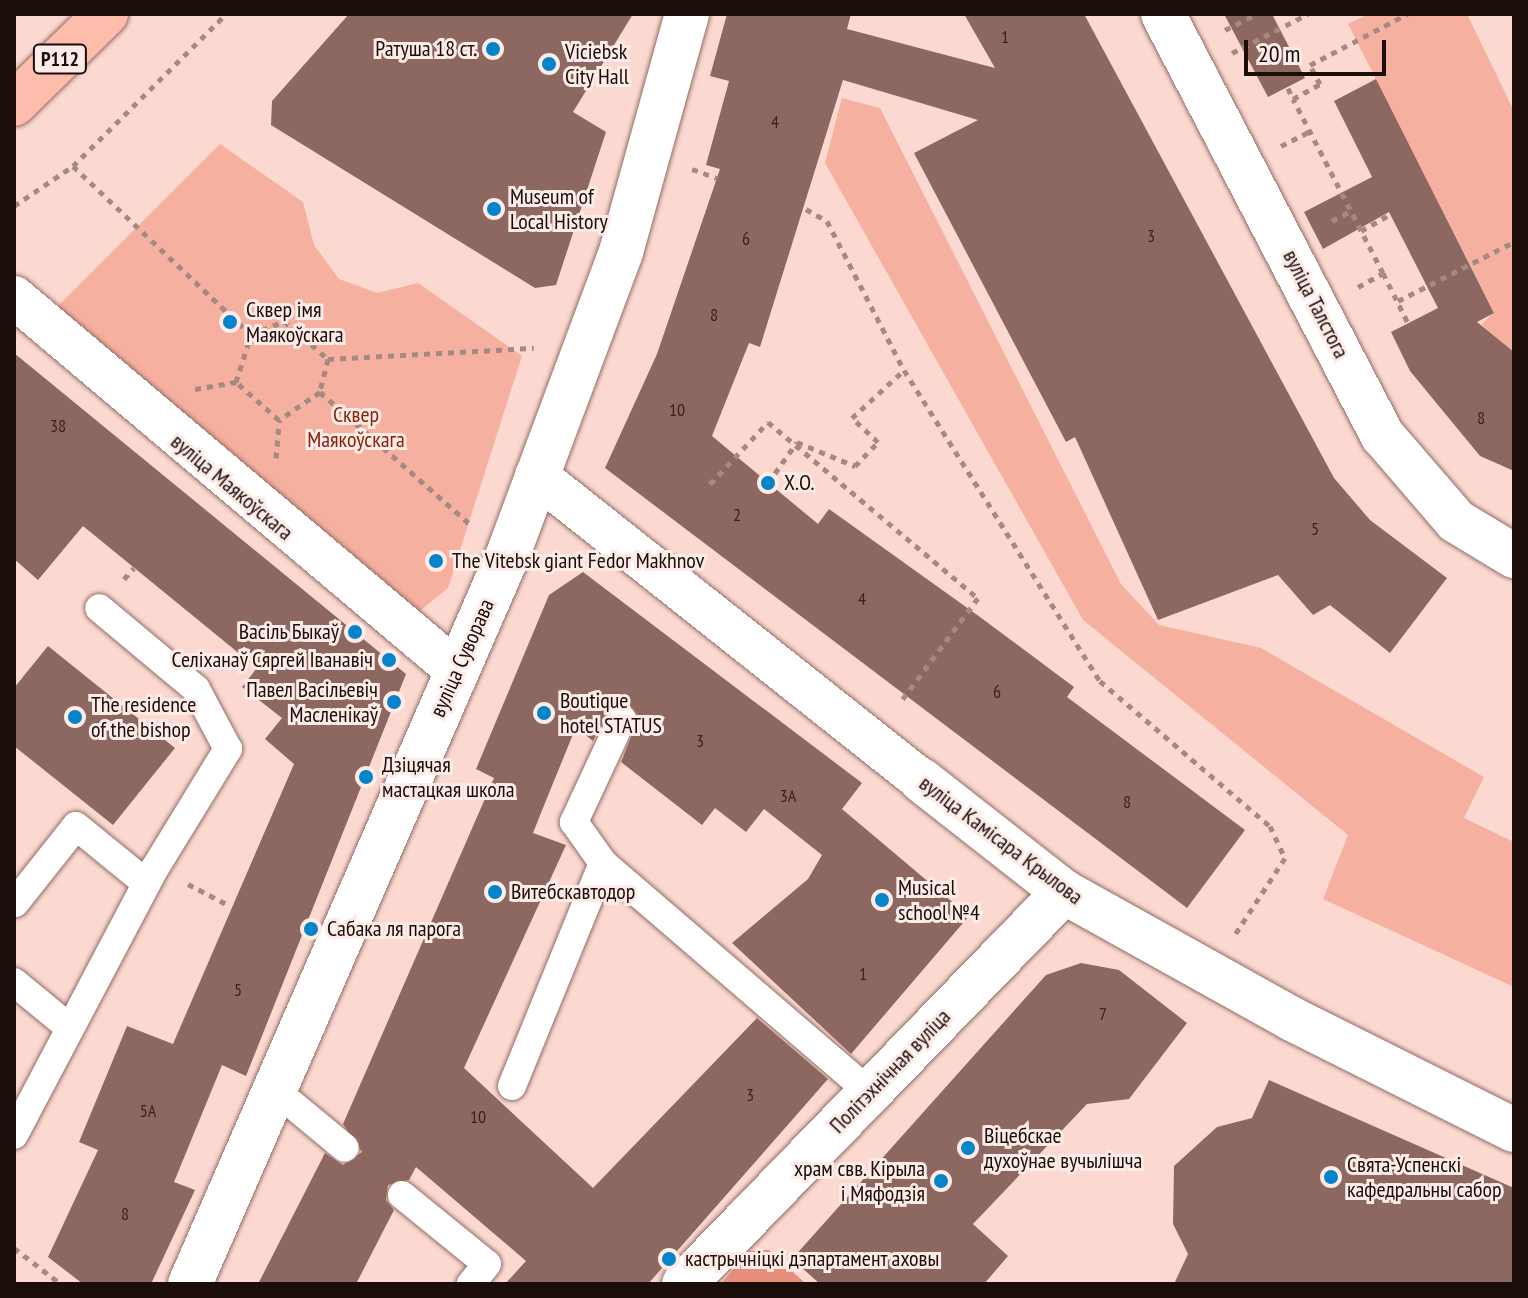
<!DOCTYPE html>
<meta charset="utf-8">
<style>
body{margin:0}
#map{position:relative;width:1528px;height:1298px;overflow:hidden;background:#fbd9d1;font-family:"PT Sans Narrow",sans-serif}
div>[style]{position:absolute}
.green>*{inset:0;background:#f6b0a0}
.forest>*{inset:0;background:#e78f7b}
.building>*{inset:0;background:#8d6860}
.path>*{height:5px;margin-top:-2.5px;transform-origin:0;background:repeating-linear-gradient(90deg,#a58a84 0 6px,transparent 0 12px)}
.roads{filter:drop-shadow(0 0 2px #926d64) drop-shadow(0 0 2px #926d64)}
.service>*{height:28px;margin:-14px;padding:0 14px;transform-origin:14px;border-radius:14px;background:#fff}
.pedestrian>*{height:42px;margin:-21px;padding:0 21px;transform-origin:21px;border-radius:21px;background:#fff}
.minor>*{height:44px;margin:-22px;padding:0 22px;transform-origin:22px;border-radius:22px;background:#fff}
.primary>*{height:44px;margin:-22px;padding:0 22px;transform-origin:22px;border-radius:22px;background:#febcad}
.dots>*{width:22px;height:22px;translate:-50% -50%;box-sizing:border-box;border:4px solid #fcebe6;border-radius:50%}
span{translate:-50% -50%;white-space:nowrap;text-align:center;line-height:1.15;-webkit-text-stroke:6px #fcebe6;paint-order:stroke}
.number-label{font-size:18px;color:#382420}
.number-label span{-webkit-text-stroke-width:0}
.shield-label span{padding:2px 6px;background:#fcebe6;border:2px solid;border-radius:6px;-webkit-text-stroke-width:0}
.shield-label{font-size:20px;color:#1b0d0a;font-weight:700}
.poi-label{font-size:22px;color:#1b0d0a}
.right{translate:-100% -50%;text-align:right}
.left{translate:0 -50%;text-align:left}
.street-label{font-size:22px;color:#1b0d0a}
.park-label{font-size:22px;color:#88220b}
.frame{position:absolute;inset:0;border:16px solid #1b0d0a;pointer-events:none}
.scale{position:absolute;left:1244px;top:40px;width:142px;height:36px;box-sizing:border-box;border:4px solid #1b0d0a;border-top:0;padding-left:10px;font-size:24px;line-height:28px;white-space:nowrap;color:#1b0d0a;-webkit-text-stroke:6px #fcebe6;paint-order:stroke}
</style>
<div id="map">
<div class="green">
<i style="clip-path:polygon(1369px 14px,1467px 14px,1514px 111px,1514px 352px,1481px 325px,1494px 312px,1348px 24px)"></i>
<i style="clip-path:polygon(842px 98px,880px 108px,1121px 584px,1159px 625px,1261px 648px,1484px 777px,1464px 818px,1514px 842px,1514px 987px,1323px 899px,1348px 835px,1083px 620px,825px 163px)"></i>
<i style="clip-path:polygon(220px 144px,303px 202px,314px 245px,339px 279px,377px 293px,418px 283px,522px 356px,448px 588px,390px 635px,35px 329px)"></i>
</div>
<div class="forest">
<i style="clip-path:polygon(769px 1250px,806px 1284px,721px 1284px,749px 1251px)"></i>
</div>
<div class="building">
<i style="clip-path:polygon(349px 14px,633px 14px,573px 112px,606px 132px,556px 285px,535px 288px,271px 125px,272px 101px)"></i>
<i style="clip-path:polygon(727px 14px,851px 14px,847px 29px,995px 68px,964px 14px,1084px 14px,1334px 478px,1370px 520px,1447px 578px,1390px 653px,1330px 605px,1313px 615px,1278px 575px,1158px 620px,1075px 437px,1066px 442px,914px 153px,978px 120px,843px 80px,760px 347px,749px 343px,712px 436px,818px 524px,829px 509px,980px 617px,1074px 687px,1067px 697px,1245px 830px,1187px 908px,605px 468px,657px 354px,720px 169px,706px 165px,729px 81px,710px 76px)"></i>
<i style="clip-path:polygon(1224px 14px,1272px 14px,1305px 78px,1268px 97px)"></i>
<i style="clip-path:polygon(1376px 79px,1494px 313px,1477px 322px,1514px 352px,1514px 471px,1480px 456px,1410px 371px,1391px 332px,1438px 308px,1389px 212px,1323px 249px,1304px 212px,1372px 177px,1334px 101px)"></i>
<i style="clip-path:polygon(14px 353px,406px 674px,246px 1076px,222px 1065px,174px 1182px,195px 1190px,151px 1284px,83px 1284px,48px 1257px,98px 1150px,79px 1142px,127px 1026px,173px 1044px,294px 764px,265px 739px,282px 718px,242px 687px,257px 668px,83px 526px,38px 580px,14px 559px)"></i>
<i style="clip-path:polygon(583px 572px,862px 783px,842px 809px,969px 916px,851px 1054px,732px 943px,808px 879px,822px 855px,764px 809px,746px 832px,715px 808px,702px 825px,621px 762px,639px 717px,628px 703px,613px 705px,593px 741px,576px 727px,547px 798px,533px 833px,566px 845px,464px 1068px,593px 1188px,757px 1018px,828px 1079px,648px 1284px,505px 1284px,526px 1261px,416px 1167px,409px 1180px,388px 1185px,386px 1200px,394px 1210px,356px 1284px,258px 1284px,325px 1153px,343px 1165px,362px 1152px,343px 1124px,494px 778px,476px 769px,549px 595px)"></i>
<i style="clip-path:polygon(48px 646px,175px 748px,113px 825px,14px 746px,14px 688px)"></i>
<i style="clip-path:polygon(1081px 963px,1119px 970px,1187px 1023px,1129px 1099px,1087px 1104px,973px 1224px,1008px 1256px,984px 1284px,820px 1284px,792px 1259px,1046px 975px)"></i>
<i style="clip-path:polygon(1269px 1080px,1514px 1188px,1514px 1284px,1174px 1284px,1188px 1254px,1173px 1224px,1174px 1166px,1217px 1127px,1252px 1118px)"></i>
</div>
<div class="path">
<i style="left:1225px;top:30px;width:35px;rotate:-27deg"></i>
<i style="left:1232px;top:53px;width:85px;rotate:-27.2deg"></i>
<i style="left:1288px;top:88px;width:12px;rotate:66deg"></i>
<i style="left:1281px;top:146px;width:33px;rotate:-27deg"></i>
<i style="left:73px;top:166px;width:245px;rotate:43.5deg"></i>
<i style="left:692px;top:169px;width:27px;rotate:20deg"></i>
<i style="left:14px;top:206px;width:71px;rotate:-34.1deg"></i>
<i style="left:73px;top:166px;width:216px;rotate:-44.8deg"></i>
<i style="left:806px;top:209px;width:24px;rotate:30deg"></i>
<i style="left:827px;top:221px;width:168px;rotate:62.7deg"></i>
<i style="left:904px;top:370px;width:368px;rotate:57.8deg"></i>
<i style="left:1100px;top:681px;width:223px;rotate:40.5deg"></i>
<i style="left:1270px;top:826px;width:35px;rotate:65deg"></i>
<i style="left:1285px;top:858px;width:93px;rotate:123.2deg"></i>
<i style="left:1332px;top:221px;width:21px;rotate:-28deg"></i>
<i style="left:1361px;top:231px;width:34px;rotate:-30deg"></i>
<i style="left:1383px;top:273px;width:56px;rotate:63.4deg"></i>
<i style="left:1358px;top:287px;width:29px;rotate:-29deg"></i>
<i style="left:1383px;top:273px;width:196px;rotate:-117.3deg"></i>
<i style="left:1293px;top:99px;width:31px;rotate:-29deg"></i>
<i style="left:1320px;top:84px;width:21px;rotate:-118deg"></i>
<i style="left:1310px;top:65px;width:110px;rotate:-27.7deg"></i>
<i style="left:1398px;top:301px;width:130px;rotate:-27deg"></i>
<i style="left:284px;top:321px;width:58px;rotate:40.8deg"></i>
<i style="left:328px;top:359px;width:34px;rotate:104deg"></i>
<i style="left:320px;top:392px;width:50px;rotate:145.7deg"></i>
<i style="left:279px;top:420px;width:57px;rotate:-138.5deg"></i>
<i style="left:236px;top:382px;width:49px;rotate:-72.3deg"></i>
<i style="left:251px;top:335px;width:36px;rotate:-23deg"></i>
<i style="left:328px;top:359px;width:206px;rotate:-3.1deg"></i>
<i style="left:195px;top:389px;width:42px;rotate:-9.7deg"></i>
<i style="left:320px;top:392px;width:201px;rotate:41.4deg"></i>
<i style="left:276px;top:458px;width:38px;rotate:-85deg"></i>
<i style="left:768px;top:483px;width:50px;rotate:-54.7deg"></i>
<i style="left:797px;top:442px;width:63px;rotate:22.5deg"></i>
<i style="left:855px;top:466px;width:33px;rotate:-46deg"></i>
<i style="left:878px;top:442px;width:35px;rotate:-137deg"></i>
<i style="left:852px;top:418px;width:71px;rotate:-42.7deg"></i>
<i style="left:710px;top:484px;width:85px;rotate:-46.9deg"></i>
<i style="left:768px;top:422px;width:274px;rotate:40deg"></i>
<i style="left:978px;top:598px;width:132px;rotate:126.7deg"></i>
<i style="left:124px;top:579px;width:15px;rotate:-48deg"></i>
<i style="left:188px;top:884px;width:47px;rotate:27.6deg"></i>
<i style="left:14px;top:1248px;width:59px;rotate:37.5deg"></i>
</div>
<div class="roads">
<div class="service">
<i style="left:622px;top:719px;width:114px;rotate:115deg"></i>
<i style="left:574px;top:822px;width:50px;rotate:54.7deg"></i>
<i style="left:603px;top:863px;width:351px;rotate:40.7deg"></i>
<i style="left:15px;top:903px;width:98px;rotate:-51.6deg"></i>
<i style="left:76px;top:826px;width:90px;rotate:39.2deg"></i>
<i style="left:14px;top:982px;width:72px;rotate:39.4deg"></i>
<i style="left:512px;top:1086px;width:241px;rotate:-67.8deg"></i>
<i style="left:276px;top:1091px;width:89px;rotate:39.6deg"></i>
<i style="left:14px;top:1135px;width:302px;rotate:-62.2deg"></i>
<i style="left:155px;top:868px;width:140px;rotate:-58.5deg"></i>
<i style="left:228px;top:749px;width:68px;rotate:-118.1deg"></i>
<i style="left:196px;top:689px;width:126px;rotate:-140.1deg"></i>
<i style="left:402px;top:1195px;width:109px;rotate:39.1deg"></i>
<i style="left:487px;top:1264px;width:26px;rotate:129deg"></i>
</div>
<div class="pedestrian">
<i style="left:14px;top:297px;width:578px;rotate:40.16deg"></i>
<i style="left:536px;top:475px;width:491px;rotate:38.4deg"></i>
</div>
<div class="minor">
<i style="left:1163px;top:14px;width:476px;rotate:62.5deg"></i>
<i style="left:1383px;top:436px;width:112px;rotate:49.3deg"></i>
<i style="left:1456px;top:521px;width:68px;rotate:31.1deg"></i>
<i style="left:921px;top:780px;width:182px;rotate:38.1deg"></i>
<i style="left:1064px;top:892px;width:261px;rotate:29.1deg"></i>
<i style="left:1292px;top:1019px;width:248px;rotate:26.6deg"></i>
<i style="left:190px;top:1284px;width:793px;rotate:-66.44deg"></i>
<i style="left:507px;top:557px;width:326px;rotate:-69.5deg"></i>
<i style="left:621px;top:252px;width:247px;rotate:-74.5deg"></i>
<i style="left:684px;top:1284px;width:546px;rotate:-45.89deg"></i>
</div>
<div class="primary">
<i style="left:14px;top:104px;width:129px;rotate:-44.4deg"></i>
</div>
</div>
<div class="dots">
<i style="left:493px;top:49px;background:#0384cb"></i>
<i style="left:549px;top:64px;background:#0384cb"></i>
<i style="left:494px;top:209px;background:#0384cb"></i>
<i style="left:230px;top:322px;background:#0384cb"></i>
<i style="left:768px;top:483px;background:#0384cb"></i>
<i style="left:436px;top:561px;background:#0384cb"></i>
<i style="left:355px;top:632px;background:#0384cb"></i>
<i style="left:389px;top:660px;background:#0384cb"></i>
<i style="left:394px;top:702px;background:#0384cb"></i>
<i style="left:544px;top:713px;background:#0384cb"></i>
<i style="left:75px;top:717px;background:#0384cb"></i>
<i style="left:366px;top:777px;background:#0384cb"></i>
<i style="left:495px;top:892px;background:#0384cb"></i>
<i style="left:882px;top:900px;background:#0384cb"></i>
<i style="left:311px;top:929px;background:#0384cb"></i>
<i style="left:968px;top:1148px;background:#0384cb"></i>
<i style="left:1331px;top:1177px;background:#0384cb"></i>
<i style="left:941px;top:1181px;background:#0384cb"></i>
<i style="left:669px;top:1259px;background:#0384cb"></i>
</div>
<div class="number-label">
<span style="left:1005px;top:37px">1</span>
<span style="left:775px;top:122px">4</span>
<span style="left:1151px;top:236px">3</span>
<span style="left:746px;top:239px">6</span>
<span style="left:714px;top:315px">8</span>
<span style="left:677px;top:410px">10</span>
<span style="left:1481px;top:418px">8</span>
<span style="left:58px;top:426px">38</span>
<span style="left:737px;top:515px">2</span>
<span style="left:1315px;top:529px">5</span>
<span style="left:862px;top:599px">4</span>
<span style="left:997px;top:692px">6</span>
<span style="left:700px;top:741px">3</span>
<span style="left:788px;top:796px">3А</span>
<span style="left:1127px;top:802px">8</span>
<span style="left:863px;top:974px">1</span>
<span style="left:238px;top:990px">5</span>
<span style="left:1103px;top:1014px">7</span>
<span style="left:750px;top:1095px">3</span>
<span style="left:148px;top:1111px">5А</span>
<span style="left:478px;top:1117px">10</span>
<span style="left:125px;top:1214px">8</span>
</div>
<div class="shield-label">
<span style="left:60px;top:59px">Р112</span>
</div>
<div class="poi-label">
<span class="right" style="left:477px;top:49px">Ратуша 18 ст.</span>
<span class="left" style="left:565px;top:64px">Viciebsk<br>City Hall</span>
<span class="left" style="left:510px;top:209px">Museum of<br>Local History</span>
<span class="left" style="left:246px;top:322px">Сквер імя<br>Маякоўскага</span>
<span class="left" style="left:784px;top:483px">X.O.</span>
<span class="left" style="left:452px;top:561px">The Vitebsk giant Fedor Makhnov</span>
<span class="right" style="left:339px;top:632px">Васіль Быкаў</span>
<span class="right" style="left:373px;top:660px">Селіханаў Сяргей Іванавіч</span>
<span class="right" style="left:378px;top:702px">Павел Васільевіч<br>Масленікаў</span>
<span class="left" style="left:560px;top:713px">Boutique<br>hotel STATUS</span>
<span class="left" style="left:91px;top:717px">The residence<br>of the bishop</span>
<span class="left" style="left:382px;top:777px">Дзіцячая<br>мастацкая школа</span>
<span class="left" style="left:898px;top:900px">Musical<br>school №4</span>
<span class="left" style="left:511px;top:892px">Витебскавтодор</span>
<span class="left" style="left:327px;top:929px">Сабака ля парога</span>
<span class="left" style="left:984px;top:1148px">Віцебскае<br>духоўнае вучылішча</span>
<span class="left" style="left:1347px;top:1177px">Свята-Успенскі<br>кафедральны сабор</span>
<span class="right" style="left:925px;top:1181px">храм свв. Кірыла<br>і Мяфодзія</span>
<span class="left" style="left:685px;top:1259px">кастрычніцкі дэпартамент аховы</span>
</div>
<div class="street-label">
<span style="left:1316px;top:304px;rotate:63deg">вуліца Талстога</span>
<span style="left:232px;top:487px;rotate:40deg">вуліца Маякоўскага</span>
<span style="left:462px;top:658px;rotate:-66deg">вуліца Суворава</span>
<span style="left:1001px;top:840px;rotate:37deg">вуліца Камісара Крылова</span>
<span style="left:890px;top:1071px;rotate:-46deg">Політэхнічная вуліца</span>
</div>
<div class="park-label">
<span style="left:356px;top:427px">Сквер<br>Маякоўскага</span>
</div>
<div class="frame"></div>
<div class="scale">20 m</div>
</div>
